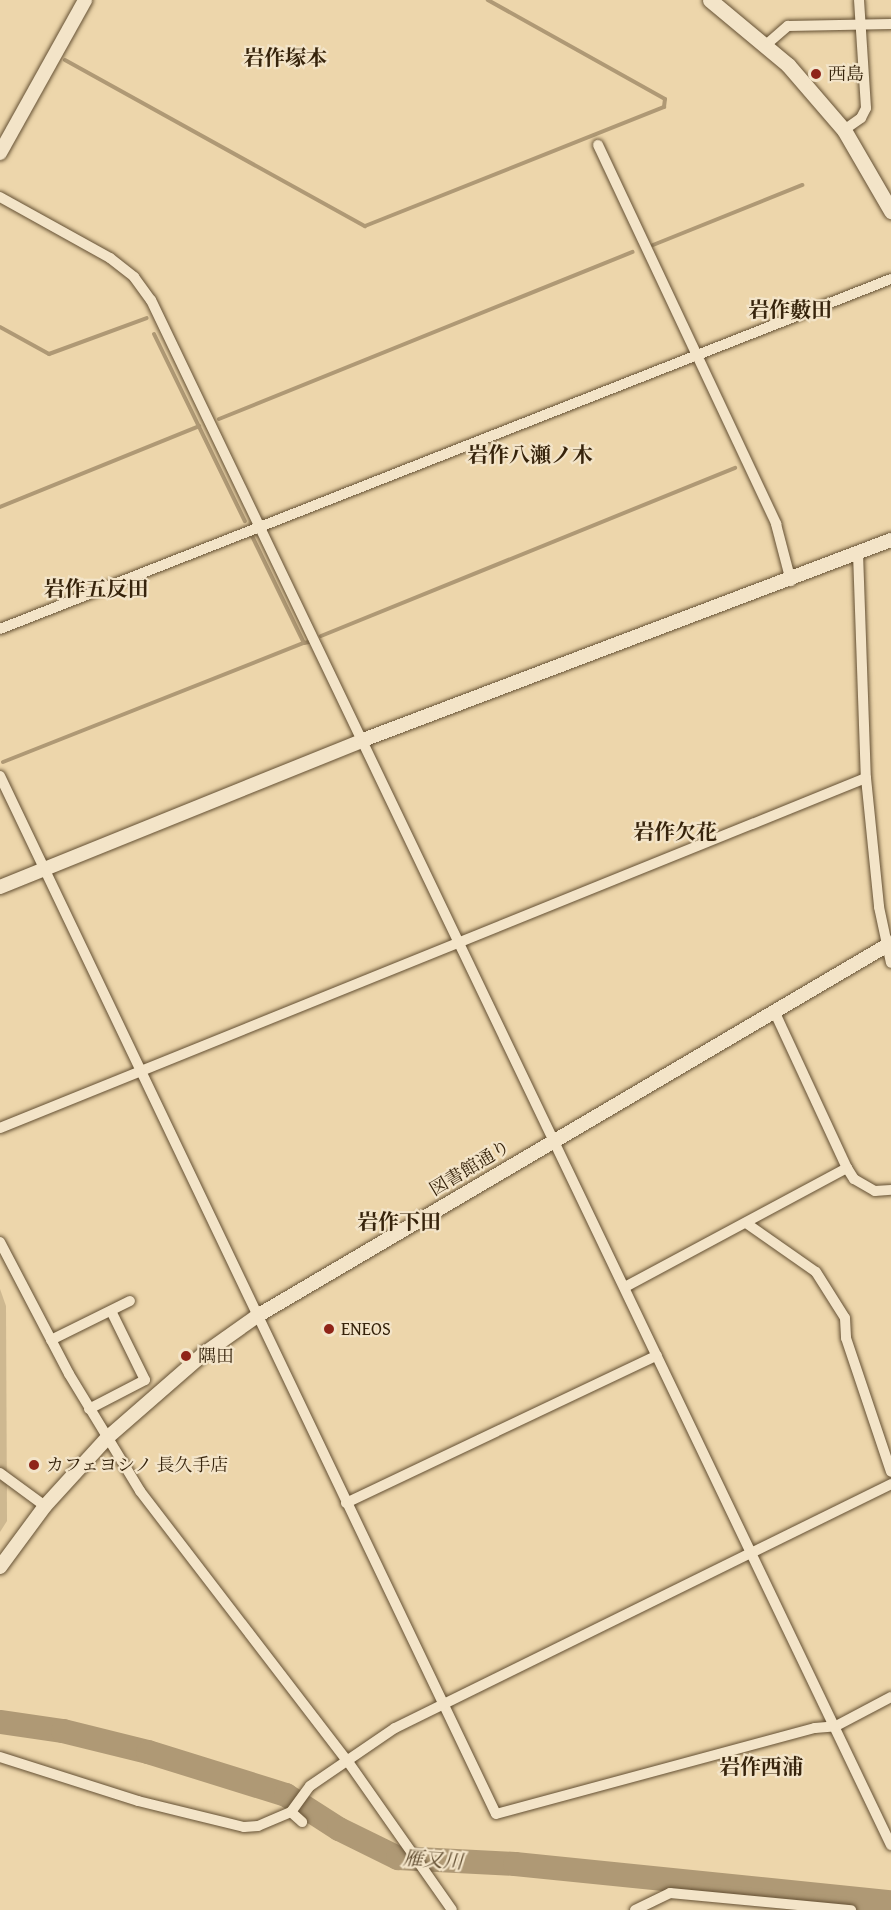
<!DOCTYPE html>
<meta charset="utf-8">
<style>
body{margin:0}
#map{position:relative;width:891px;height:1910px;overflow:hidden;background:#edd6ab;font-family:"Gentium Book Plus","Noto Serif JP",serif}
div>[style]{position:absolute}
.green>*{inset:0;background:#ceb890}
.stream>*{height:4px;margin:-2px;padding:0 2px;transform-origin:2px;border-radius:2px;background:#af9975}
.river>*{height:24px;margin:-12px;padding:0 12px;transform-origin:12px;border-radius:12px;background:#af9975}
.roads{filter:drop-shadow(0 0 2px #645033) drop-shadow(0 0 2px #645033)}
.minor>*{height:10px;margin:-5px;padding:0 5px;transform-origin:5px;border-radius:5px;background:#f3e4c8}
.tertiary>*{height:14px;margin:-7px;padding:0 7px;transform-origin:7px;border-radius:7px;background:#f3e4c8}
.secondary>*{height:15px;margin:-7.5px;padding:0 7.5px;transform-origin:7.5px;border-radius:7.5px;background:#f3e4c8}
.dots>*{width:16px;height:16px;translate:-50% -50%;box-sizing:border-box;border:3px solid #f3e4c8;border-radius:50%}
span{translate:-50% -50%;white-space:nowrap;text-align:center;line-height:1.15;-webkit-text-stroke:4.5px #f3e4c8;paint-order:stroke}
.poi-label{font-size:18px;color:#36230b}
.left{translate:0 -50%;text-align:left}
.street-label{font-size:18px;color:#36230b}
.water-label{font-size:20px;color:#604c30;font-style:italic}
.quarter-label{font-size:21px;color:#36230b;font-weight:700}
</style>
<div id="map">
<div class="green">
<i style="clip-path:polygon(0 1289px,6px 1306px,7px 1521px,0 1532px)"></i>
</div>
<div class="stream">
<i style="left:65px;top:60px;width:343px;rotate:29deg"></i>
<i style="left:365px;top:226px;width:322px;rotate:-21.7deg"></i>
<i style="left:664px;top:107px;width:8px;rotate:-83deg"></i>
<i style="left:665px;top:99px;width:203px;rotate:-150.8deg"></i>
<i style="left:653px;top:245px;width:161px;rotate:-21.9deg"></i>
<i style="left:0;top:327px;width:56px;rotate:28.9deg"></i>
<i style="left:49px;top:354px;width:104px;rotate:-20.2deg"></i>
<i style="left:154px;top:334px;width:208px;rotate:64.1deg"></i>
<i style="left:219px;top:419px;width:446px;rotate:-22deg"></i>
<i style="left:0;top:507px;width:215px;rotate:-22.1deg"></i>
<i style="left:251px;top:534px;width:121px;rotate:64.1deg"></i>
<i style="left:304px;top:643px;width:5px;rotate:-11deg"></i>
<i style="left:321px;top:636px;width:447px;rotate:-22.1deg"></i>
<i style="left:3px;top:762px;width:324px;rotate:-21.6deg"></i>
</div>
<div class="river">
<i style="left:0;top:1722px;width:64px;rotate:8.1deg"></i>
<i style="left:63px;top:1731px;width:88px;rotate:13.9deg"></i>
<i style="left:148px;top:1752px;width:145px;rotate:17.3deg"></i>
<i style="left:286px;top:1795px;width:63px;rotate:32.7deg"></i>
<i style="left:339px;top:1829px;width:66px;rotate:26.2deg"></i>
<i style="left:398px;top:1858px;width:117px;rotate:2.9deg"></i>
<i style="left:515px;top:1864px;width:378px;rotate:5.8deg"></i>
</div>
<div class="roads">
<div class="minor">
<i style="left:767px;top:44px;width:28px;rotate:-41deg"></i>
<i style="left:788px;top:26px;width:103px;rotate:-1.1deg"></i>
<i style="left:844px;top:130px;width:21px;rotate:-35deg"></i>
<i style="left:861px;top:118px;width:11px;rotate:-63deg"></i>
<i style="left:866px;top:108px;width:108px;rotate:-93.7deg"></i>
<i style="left:598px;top:145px;width:419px;rotate:64.8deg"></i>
<i style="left:776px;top:524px;width:59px;rotate:75.3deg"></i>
<i style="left:0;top:197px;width:126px;rotate:29deg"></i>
<i style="left:110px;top:258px;width:31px;rotate:38deg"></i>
<i style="left:134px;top:277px;width:29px;rotate:54deg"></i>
<i style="left:151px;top:300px;width:1389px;rotate:64.41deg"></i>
<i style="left:751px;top:1553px;width:156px;rotate:-26.2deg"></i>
<i style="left:858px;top:553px;width:225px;rotate:88deg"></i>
<i style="left:866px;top:778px;width:130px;rotate:84.2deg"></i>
<i style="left:879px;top:907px;width:57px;rotate:77.9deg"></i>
<i style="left:0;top:629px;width:957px;rotate:-21.45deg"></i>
<i style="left:0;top:776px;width:1150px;rotate:64.46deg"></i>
<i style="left:496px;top:1814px;width:330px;rotate:-15.1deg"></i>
<i style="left:815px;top:1728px;width:21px;rotate:-5deg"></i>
<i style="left:836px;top:1726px;width:62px;rotate:-27.8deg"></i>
<i style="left:775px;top:1013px;width:171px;rotate:65.1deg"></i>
<i style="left:0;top:1128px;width:934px;rotate:-22.01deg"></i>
<i style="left:746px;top:1223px;width:85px;rotate:35deg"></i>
<i style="left:816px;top:1272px;width:54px;rotate:57.8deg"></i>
<i style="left:845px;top:1318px;width:20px;rotate:87deg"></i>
<i style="left:846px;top:1338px;width:141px;rotate:71.4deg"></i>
<i style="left:0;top:1242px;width:149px;rotate:62.4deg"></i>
<i style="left:69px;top:1374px;width:137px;rotate:58.7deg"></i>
<i style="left:140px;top:1491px;width:338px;rotate:52.5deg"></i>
<i style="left:346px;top:1759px;width:184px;rotate:54.9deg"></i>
<i style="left:625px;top:1287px;width:252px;rotate:-28.2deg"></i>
<i style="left:847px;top:1168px;width:13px;rotate:58deg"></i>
<i style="left:854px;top:1179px;width:24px;rotate:30deg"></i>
<i style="left:875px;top:1191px;width:16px;rotate:-4deg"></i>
<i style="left:51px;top:1340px;width:88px;rotate:-26.3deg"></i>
<i style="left:89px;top:1409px;width:63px;rotate:-27.4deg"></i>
<i style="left:145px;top:1380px;width:77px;rotate:-116.2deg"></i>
<i style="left:0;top:1473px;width:56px;rotate:36.3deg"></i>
<i style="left:346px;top:1503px;width:344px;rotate:-25.4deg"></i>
<i style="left:0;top:1757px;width:145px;rotate:17.7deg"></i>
<i style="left:138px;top:1801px;width:109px;rotate:13.8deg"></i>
<i style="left:244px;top:1827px;width:14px;rotate:-4deg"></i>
<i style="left:258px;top:1826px;width:36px;rotate:-23deg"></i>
<i style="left:291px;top:1812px;width:15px;rotate:42deg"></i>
<i style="left:291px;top:1812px;width:32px;rotate:-54deg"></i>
<i style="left:310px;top:1786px;width:103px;rotate:-34.3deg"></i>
<i style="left:395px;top:1728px;width:397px;rotate:-26.2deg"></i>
<i style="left:751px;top:1553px;width:324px;rotate:64.4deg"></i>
<i style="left:635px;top:1910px;width:39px;rotate:-26deg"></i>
<i style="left:670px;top:1893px;width:182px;rotate:5.4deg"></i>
</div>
<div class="tertiary">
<i style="left:0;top:153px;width:175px;rotate:-60.9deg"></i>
<i style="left:0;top:887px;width:392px;rotate:-22deg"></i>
<i style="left:363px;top:740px;width:565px;rotate:-20.75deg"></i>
<i style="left:0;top:1567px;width:76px;rotate:-53.6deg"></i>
<i style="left:45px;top:1506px;width:92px;rotate:-47.6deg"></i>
<i style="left:107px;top:1438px;width:126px;rotate:-41.1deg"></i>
<i style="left:202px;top:1355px;width:67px;rotate:-35.3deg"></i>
<i style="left:257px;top:1316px;width:736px;rotate:-30.47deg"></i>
</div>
<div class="secondary">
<i style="left:710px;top:0;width:102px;rotate:39.8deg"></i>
<i style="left:788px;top:65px;width:86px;rotate:49.3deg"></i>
<i style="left:844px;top:130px;width:94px;rotate:59.9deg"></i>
</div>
</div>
<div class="dots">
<i style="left:816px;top:74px;background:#8f2418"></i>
<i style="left:329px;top:1329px;background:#8f2418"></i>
<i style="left:186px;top:1356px;background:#8f2418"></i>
<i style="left:34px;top:1465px;background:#8f2418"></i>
</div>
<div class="poi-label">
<span class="left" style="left:828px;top:74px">西島</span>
<span class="left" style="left:341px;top:1329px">ENEOS</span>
<span class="left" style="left:198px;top:1356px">隅田</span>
<span class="left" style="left:46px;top:1465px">カフェヨシノ 長久手店</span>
</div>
<div class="street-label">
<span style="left:470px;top:1168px;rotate:-31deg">図書館通り</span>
</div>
<div class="water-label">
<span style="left:433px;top:1859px;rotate:4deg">雁又川</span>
</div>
<div class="quarter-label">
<span style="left:285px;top:58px">岩作塚本</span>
<span style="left:790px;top:310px">岩作藪田</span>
<span style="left:530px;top:455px">岩作八瀬ノ木</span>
<span style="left:96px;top:589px">岩作五反田</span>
<span style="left:675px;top:832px">岩作欠花</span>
<span style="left:399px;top:1222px">岩作下田</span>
<span style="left:761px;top:1767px">岩作西浦</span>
</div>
</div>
